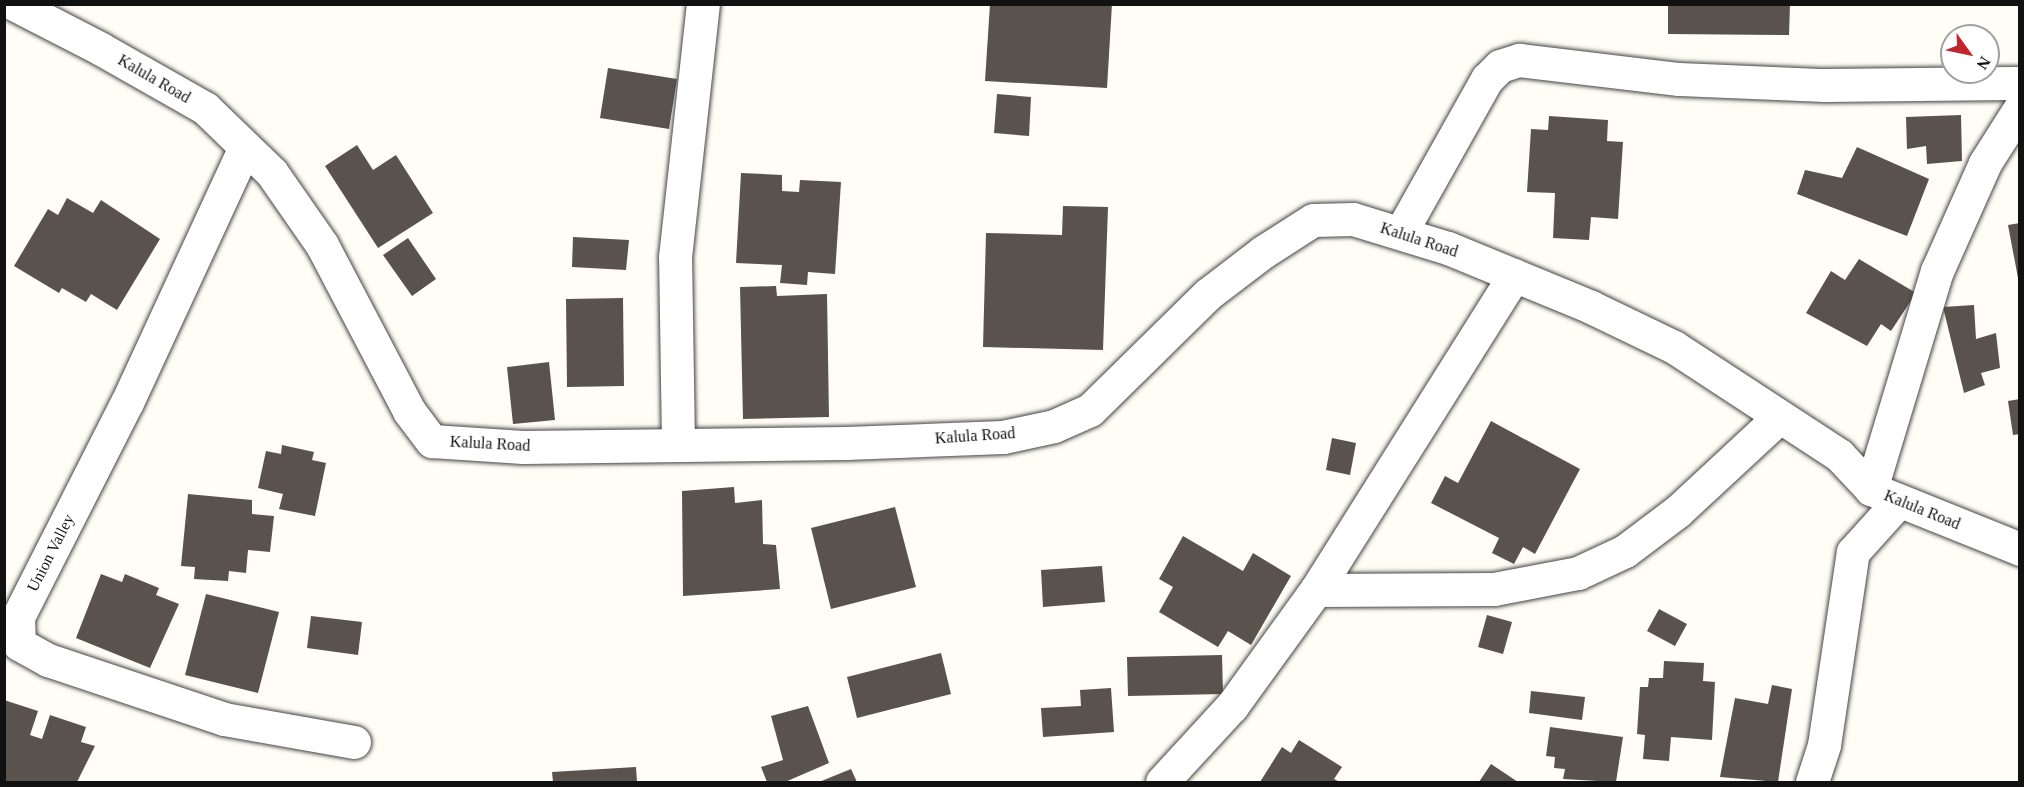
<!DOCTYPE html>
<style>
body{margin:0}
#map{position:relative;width:2024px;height:787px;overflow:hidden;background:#fffdf5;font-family:Georgia,serif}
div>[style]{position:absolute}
.building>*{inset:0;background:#5a524d}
.roads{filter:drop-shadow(0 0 2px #444) drop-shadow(0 0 2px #444)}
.minor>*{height:33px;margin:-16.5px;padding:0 16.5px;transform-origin:16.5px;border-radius:16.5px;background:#fff}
span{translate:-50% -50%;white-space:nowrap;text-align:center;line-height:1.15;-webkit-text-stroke:6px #fff;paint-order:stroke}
.street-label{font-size:16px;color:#111}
.frame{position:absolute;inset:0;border:6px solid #111;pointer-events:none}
.north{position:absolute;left:1940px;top:24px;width:60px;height:60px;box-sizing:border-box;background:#fff;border:2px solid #a0a0a0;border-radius:50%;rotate:123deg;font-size:16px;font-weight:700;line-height:24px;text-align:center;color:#111}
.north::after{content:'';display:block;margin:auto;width:21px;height:27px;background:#c4262e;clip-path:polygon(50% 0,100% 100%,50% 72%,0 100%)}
</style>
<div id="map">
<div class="building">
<i style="clip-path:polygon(990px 4px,1112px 4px,1107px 88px,985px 81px)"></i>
<i style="clip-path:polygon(1668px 4px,1790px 4px,1789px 35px,1668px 34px)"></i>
<i style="clip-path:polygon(608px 68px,677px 79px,669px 129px,600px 118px)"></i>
<i style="clip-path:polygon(997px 94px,1031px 97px,1029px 136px,994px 133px)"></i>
<i style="clip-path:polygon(1961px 115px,1962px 161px,1927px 164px,1926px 146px,1907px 149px,1906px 117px)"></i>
<i style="clip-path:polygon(1549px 116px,1608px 120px,1607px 141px,1623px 142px,1618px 219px,1591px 217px,1589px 240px,1553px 238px,1555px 193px,1527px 192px,1531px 129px,1548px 130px)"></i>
<i style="clip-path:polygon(357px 145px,373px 170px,396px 155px,433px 213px,378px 248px,325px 166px)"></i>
<i style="clip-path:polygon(1857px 147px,1929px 179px,1907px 236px,1797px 194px,1805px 170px,1842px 178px)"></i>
<i style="clip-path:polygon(741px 173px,782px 175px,782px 191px,799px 192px,800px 180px,841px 182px,835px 274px,808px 272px,807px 285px,780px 283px,782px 265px,736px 263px)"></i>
<i style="clip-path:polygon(67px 198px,93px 213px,101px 200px,160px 239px,117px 310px,91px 294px,86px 302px,62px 288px,59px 293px,14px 266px,48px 209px,58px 215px)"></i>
<i style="clip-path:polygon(1063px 206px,1108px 207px,1103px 350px,983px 347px,986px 233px,1062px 235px)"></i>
<i style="clip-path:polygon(2020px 223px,2020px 278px,2018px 278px,2008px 225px)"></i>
<i style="clip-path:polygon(573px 237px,629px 240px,626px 270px,572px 267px)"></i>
<i style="clip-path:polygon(408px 238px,436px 279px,412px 296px,383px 255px)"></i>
<i style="clip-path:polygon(1859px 259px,1916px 293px,1891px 331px,1881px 324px,1867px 346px,1806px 313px,1831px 271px,1845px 280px)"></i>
<i style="clip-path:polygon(776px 286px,777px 296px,827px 294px,829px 417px,743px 419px,740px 287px)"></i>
<i style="clip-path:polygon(623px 298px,624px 386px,567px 387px,566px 299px)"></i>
<i style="clip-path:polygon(1974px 305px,1976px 339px,1996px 333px,2000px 368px,1981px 373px,1985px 385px,1964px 393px,1943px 307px)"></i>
<i style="clip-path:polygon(549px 362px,555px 420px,513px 424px,507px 367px)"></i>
<i style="clip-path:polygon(2020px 399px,2020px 434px,2013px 435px,2008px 401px)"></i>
<i style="clip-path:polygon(1491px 421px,1580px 469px,1535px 554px,1523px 547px,1514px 564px,1492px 553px,1499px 538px,1431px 503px,1445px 476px,1458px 483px)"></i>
<i style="clip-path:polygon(1332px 438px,1356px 443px,1350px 475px,1326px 470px)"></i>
<i style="clip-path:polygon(282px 445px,314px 452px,312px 460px,326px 463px,315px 516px,279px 509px,283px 494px,258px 488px,266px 451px,281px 454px)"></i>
<i style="clip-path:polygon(734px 487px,735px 503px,762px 500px,763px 544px,776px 545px,780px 589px,683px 596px,682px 491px)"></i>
<i style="clip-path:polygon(188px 494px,252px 500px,252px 514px,274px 516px,270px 552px,248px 550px,246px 573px,229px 571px,228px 581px,194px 579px,195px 567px,181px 566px)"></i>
<i style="clip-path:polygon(895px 507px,916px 587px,831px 609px,811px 528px)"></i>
<i style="clip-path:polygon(1183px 536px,1243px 571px,1253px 553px,1291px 576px,1251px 645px,1228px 631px,1218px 647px,1159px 612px,1173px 587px,1159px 579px)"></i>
<i style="clip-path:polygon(1102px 566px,1105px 602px,1043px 607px,1041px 570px)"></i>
<i style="clip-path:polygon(101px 574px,122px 582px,125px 574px,159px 588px,156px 595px,179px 604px,150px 668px,76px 638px)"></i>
<i style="clip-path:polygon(206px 594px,279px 612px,258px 693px,185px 675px)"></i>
<i style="clip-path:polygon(1659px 609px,1687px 624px,1675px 646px,1647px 631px)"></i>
<i style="clip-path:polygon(1487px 615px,1512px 622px,1503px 654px,1478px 647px)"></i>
<i style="clip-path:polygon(311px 616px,362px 622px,358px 655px,307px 648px)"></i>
<i style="clip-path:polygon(941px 653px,951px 694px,857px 718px,847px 677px)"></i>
<i style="clip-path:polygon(1222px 655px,1223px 694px,1128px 696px,1127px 657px)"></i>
<i style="clip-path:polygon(1664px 661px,1704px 663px,1703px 681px,1715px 682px,1712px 740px,1671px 737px,1669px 761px,1643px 759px,1645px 735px,1637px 734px,1640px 687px,1648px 687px,1649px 678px,1663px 678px)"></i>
<i style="clip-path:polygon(1772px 685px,1792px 689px,1778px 782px,1720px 777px,1735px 698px,1768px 704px)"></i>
<i style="clip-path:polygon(1111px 688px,1114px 732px,1043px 737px,1041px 708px,1081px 706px,1080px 690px)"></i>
<i style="clip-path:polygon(1531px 691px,1585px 697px,1582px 720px,1529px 713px)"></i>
<i style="clip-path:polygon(4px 700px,38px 711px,30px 735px,42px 739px,50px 715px,86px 727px,81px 742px,95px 746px,77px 782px,4px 782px)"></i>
<i style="clip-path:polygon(808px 706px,829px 763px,785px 782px,767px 782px,761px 767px,783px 760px,771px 716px)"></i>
<i style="clip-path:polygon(1550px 727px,1623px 737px,1616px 782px,1563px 779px,1565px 769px,1554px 768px,1555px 757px,1546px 756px)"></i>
<i style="clip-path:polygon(1299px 740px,1342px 767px,1334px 779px,1340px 782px,1260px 782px,1282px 747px,1291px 753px)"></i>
<i style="clip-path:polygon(1491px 764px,1518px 782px,1479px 782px)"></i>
<i style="clip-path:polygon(636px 767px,637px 782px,553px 782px,552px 772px)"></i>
<i style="clip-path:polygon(851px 769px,857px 782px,819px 782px)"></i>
</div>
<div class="roads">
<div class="minor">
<i style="left:14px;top:4px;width:98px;rotate:27.3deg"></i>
<i style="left:101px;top:49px;width:120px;rotate:29.6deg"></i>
<i style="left:205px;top:108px;width:93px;rotate:44.1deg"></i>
<i style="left:272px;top:173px;width:88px;rotate:55.2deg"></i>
<i style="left:322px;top:245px;width:187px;rotate:62.3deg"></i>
<i style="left:409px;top:411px;width:38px;rotate:53deg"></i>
<i style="left:432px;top:441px;width:91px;rotate:3.8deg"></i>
<i style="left:523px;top:447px;width:323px;rotate:-0.7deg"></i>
<i style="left:846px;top:443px;width:157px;rotate:-2.2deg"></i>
<i style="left:1003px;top:437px;width:52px;rotate:-12.2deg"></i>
<i style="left:1054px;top:426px;width:39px;rotate:-24deg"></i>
<i style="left:1090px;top:410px;width:165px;rotate:-44.5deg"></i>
<i style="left:1208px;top:294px;width:69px;rotate:-37.4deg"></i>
<i style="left:1263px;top:252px;width:59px;rotate:-32.6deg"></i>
<i style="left:1313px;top:220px;width:40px;rotate:-1.4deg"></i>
<i style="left:1353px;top:219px;width:99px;rotate:17deg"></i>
<i style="left:1448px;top:248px;width:155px;rotate:22.4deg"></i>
<i style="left:1591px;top:307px;width:92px;rotate:25.7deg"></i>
<i style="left:1674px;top:347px;width:197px;rotate:33.2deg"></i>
<i style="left:1839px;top:455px;width:47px;rotate:46.7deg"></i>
<i style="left:1871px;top:489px;width:161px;rotate:21.9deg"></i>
<i style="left:245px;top:147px;width:281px;rotate:114.8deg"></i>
<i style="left:127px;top:402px;width:241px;rotate:116.9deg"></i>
<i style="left:18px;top:617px;width:27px;rotate:88deg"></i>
<i style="left:19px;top:644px;width:33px;rotate:29deg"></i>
<i style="left:48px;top:660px;width:186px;rotate:18.5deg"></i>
<i style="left:224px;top:719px;width:132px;rotate:10deg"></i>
<i style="left:1401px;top:232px;width:176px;rotate:-60.7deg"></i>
<i style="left:1487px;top:79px;width:18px;rotate:-45deg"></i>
<i style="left:1500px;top:66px;width:20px;rotate:-18deg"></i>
<i style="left:1519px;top:60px;width:161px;rotate:6.8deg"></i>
<i style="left:1679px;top:79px;width:146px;rotate:2.4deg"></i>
<i style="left:1825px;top:85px;width:195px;rotate:-0.6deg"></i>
<i style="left:678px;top:444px;width:187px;rotate:-90.9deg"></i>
<i style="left:675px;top:257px;width:255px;rotate:-83.7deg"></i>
<i style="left:1871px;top:489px;width:228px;rotate:-73.2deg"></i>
<i style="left:1937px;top:271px;width:118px;rotate:-66deg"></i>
<i style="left:1985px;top:163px;width:65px;rotate:-57.5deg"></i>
<i style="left:1316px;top:590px;width:178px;rotate:-0.3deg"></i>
<i style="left:1494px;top:589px;width:86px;rotate:-10.8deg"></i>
<i style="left:1578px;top:573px;width:52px;rotate:-25.1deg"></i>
<i style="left:1625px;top:551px;width:66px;rotate:-37deg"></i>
<i style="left:1678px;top:511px;width:138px;rotate:-42.9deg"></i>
<i style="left:1162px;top:782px;width:103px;rotate:-47.4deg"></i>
<i style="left:1232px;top:706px;width:143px;rotate:-54.1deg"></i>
<i style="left:1316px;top:590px;width:372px;rotate:-57.8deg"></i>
<i style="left:1812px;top:782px;width:39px;rotate:-72deg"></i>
<i style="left:1824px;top:745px;width:195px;rotate:-81.5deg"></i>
<i style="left:1853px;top:552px;width:67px;rotate:-48deg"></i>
</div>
</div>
<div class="street-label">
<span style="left:154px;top:79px;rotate:30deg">Kalula Road</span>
<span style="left:1419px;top:240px;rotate:18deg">Kalula Road</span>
<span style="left:975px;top:436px;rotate:-4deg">Kalula Road</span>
<span style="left:490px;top:444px;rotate:3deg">Kalula Road</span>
<span style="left:1922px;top:510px;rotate:22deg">Kalula Road</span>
<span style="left:51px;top:553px;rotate:-63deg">Union Valley</span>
</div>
<div class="frame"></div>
<div class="north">N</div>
</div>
